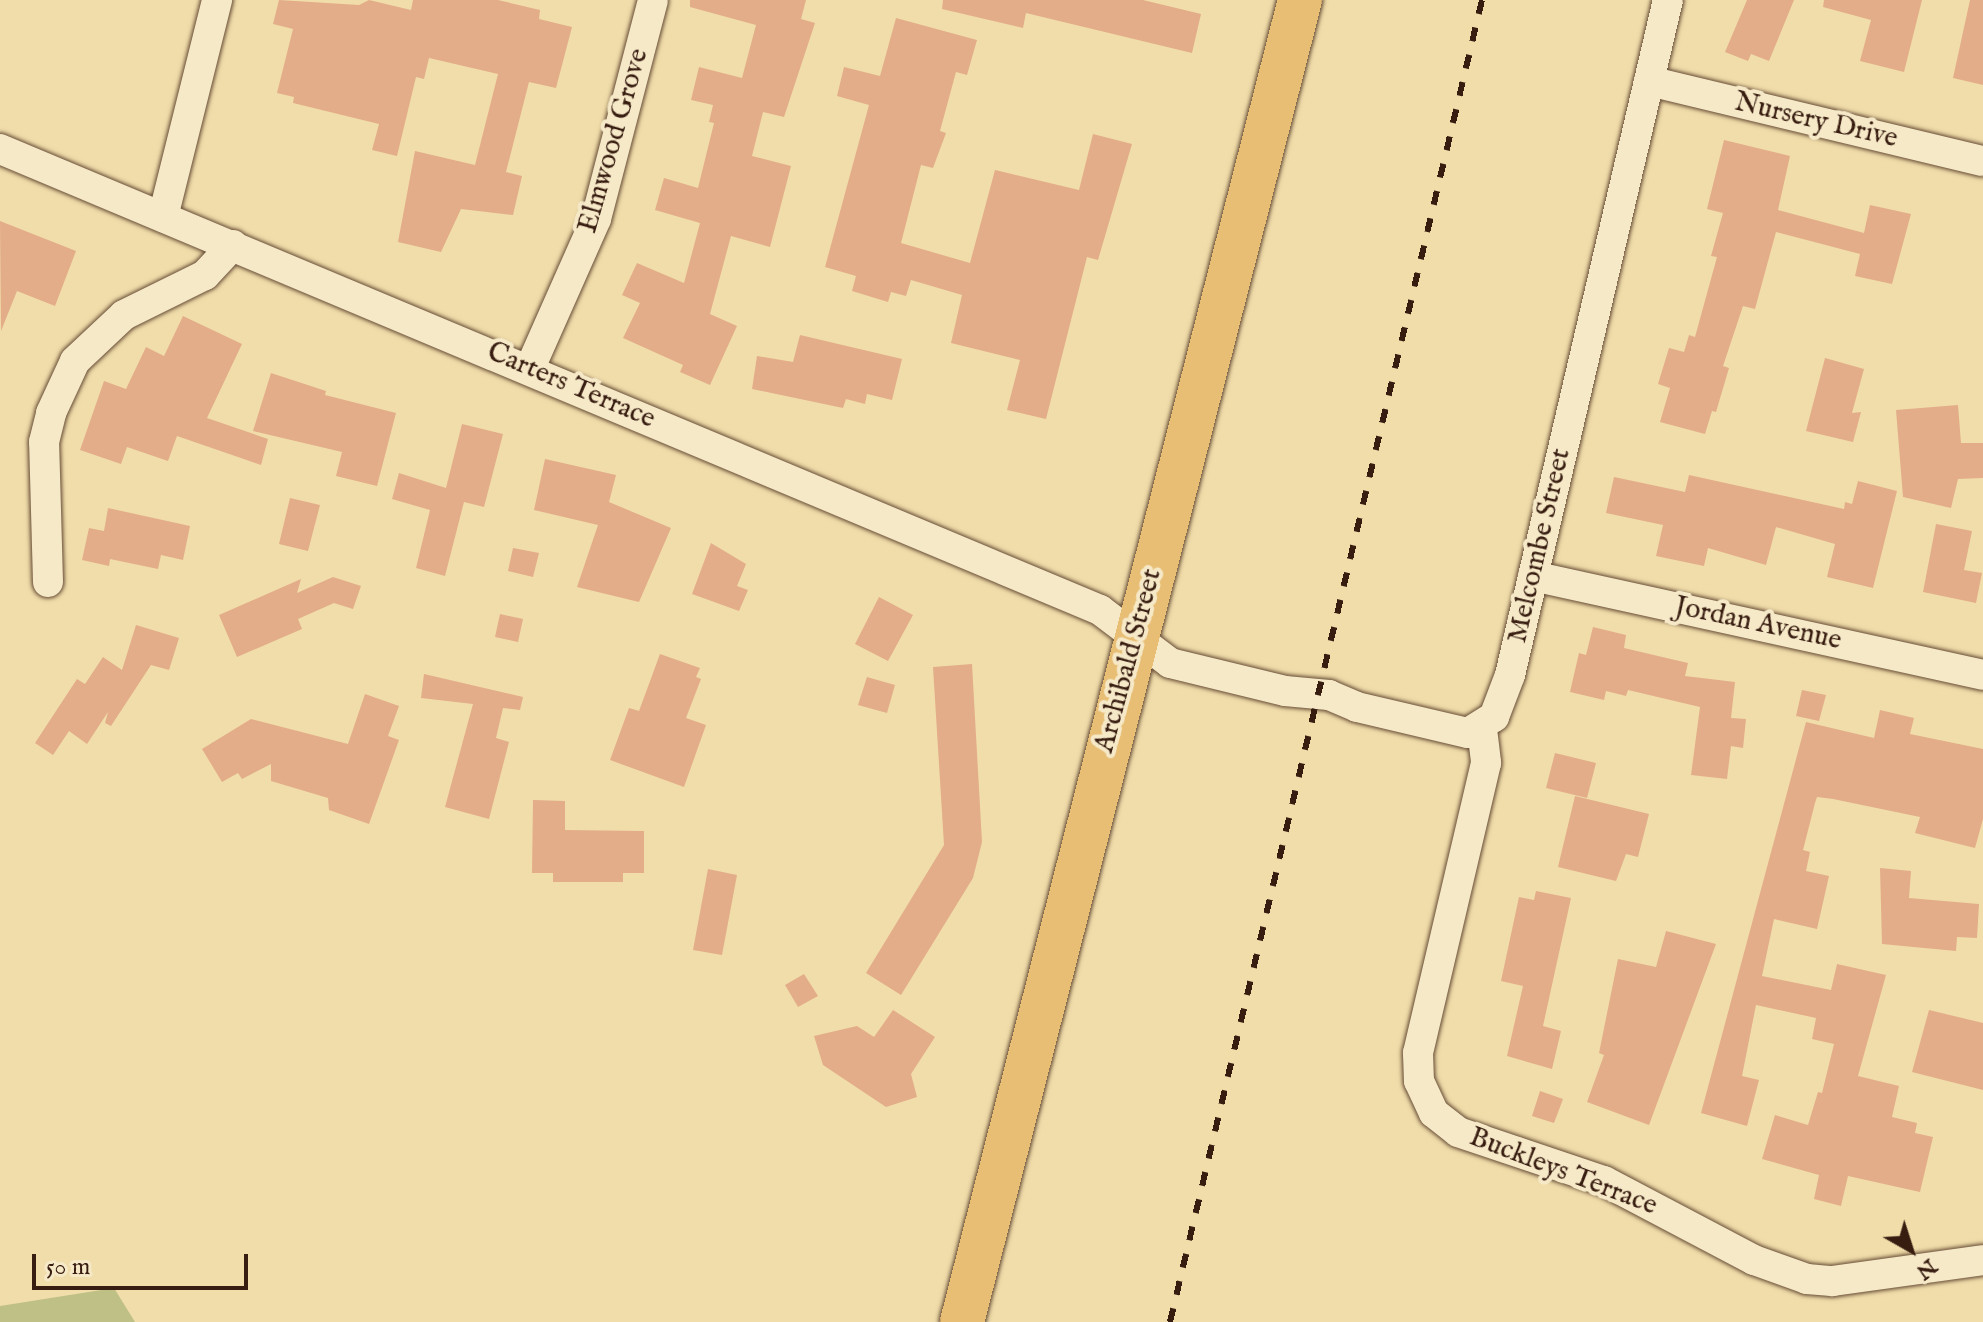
<!DOCTYPE html>
<style>
body{margin:0}
#map{position:relative;width:1983px;height:1322px;overflow:hidden;background:#f1ddaa;font-family:"IM FELL English",serif}
div>[style]{position:absolute}
.green>*{inset:0;background:#bec086}
.building>*{inset:0;background:#e3ad89}
.roads{filter:drop-shadow(0 0 2px #664c36) drop-shadow(0 0 2px #664c36)}
.street>*{height:30px;margin:-15px;padding:0 15px;transform-origin:15px;border-radius:15px;background:#f6e9c8}
.highway>*{height:44px;margin:-22px;padding:0 22px;transform-origin:22px;border-radius:22px;background:#e8be75}
.rail>*{height:6px;margin-top:-3px;transform-origin:0;background:repeating-linear-gradient(90deg,#371c10 0 14px,transparent 0 28px)}
span{translate:-50% -50%;white-space:nowrap;text-align:center;line-height:1.15;-webkit-text-stroke:8px #f6e9c8;paint-order:stroke}
.street-label{font-size:28px;color:#371c10}
.north{position:absolute;left:1871px;top:1210px;width:80px;height:80px;-webkit-text-stroke:6px #f6e9c8;paint-order:stroke;rotate:141deg;font-size:22px;font-weight:700;line-height:32px;text-align:center;color:#371c10}
.north::after{content:'';display:block;margin:auto;width:28px;height:36px;background:#371c10;clip-path:polygon(50% 0,100% 100%,50% 72%,0 100%)}
.scale{position:absolute;left:32px;top:1254px;width:216px;height:36px;box-sizing:border-box;border:4px solid #371c10;border-top:0;padding-left:10px;font-size:24px;line-height:28px;white-space:nowrap;color:#371c10;-webkit-text-stroke:6px #f6e9c8;paint-order:stroke}
</style>
<div id="map">
<div class="green">
<i style="clip-path:polygon(114px 1288px,135px 1322px,0 1322px,0 1306px)"></i>
</div>
<div class="building">
<i style="clip-path:polygon(279px 0,359px 5px,369px 0,411px 10px,413px 0,498px 0,540px 10px,539px 19px,572px 27px,556px 88px,529px 82px,506px 172px,522px 176px,513px 215px,461px 209px,441px 252px,398px 242px,415px 151px,475px 165px,498px 74px,429px 58px,424px 79px,416px 77px,397px 156px,372px 150px,379px 124px,293px 103px,294px 97px,277px 93px,293px 29px,273px 24px)"></i>
<i style="clip-path:polygon(690px 0,806px 0,801px 19px,815px 23px,784px 117px,763px 112px,752px 156px,791px 166px,770px 247px,731px 236px,710px 314px,737px 326px,710px 385px,680px 372px,683px 365px,623px 338px,640px 303px,622px 295px,637px 263px,684px 283px,700px 223px,655px 210px,664px 178px,698px 188px,714px 123px,709px 122px,713px 105px,691px 100px,699px 67px,742px 78px,756px 25px,690px 7px)"></i>
<i style="clip-path:polygon(943px 0,1143px 0,1201px 14px,1192px 53px,1026px 13px,1023px 28px,942px 9px)"></i>
<i style="clip-path:polygon(1747px 0,1794px 0,1769px 61px,1751px 54px,1748px 61px,1725px 52px)"></i>
<i style="clip-path:polygon(1824px 0,1922px 0,1904px 72px,1860px 61px,1871px 20px,1823px 7px)"></i>
<i style="clip-path:polygon(1970px 0,1983px 0,1983px 85px,1953px 78px)"></i>
<i style="clip-path:polygon(896px 18px,977px 40px,967px 75px,956px 72px,940px 131px,946px 133px,933px 168px,921px 165px,901px 243px,970px 263px,995px 170px,1079px 190px,1093px 134px,1132px 144px,1098px 260px,1087px 257px,1046px 419px,1007px 410px,1020px 360px,951px 343px,962px 295px,911px 280px,906px 296px,891px 292px,888px 302px,852px 291px,856px 276px,825px 267px,869px 105px,837px 96px,844px 67px,880px 76px)"></i>
<i style="clip-path:polygon(1724px 140px,1790px 156px,1778px 210px,1864px 233px,1870px 205px,1911px 214px,1892px 284px,1855px 276px,1860px 254px,1776px 232px,1755px 309px,1743px 306px,1723px 366px,1729px 368px,1716px 412px,1712px 411px,1705px 434px,1660px 422px,1670px 388px,1658px 384px,1669px 348px,1684px 352px,1689px 335px,1695px 337px,1717px 257px,1711px 256px,1723px 213px,1707px 209px)"></i>
<i style="clip-path:polygon(0 221px,76px 251px,55px 306px,17px 291px,1px 331px)"></i>
<i style="clip-path:polygon(183px 316px,242px 344px,207px 418px,268px 439px,261px 465px,177px 436px,168px 461px,127px 447px,121px 464px,80px 450px,104px 381px,126px 389px,146px 347px,164px 356px)"></i>
<i style="clip-path:polygon(800px 335px,902px 359px,892px 400px,867px 394px,865px 404px,846px 399px,843px 408px,752px 389px,757px 356px,793px 362px)"></i>
<i style="clip-path:polygon(1825px 358px,1864px 369px,1852px 413px,1861px 412px,1853px 442px,1806px 431px)"></i>
<i style="clip-path:polygon(271px 373px,326px 391px,325px 395px,396px 413px,377px 486px,336px 476px,342px 452px,253px 431px)"></i>
<i style="clip-path:polygon(1958px 405px,1961px 443px,1983px 443px,1983px 478px,1958px 479px,1951px 508px,1903px 497px,1896px 410px)"></i>
<i style="clip-path:polygon(462px 424px,503px 434px,484px 507px,464px 502px,445px 576px,416px 568px,430px 510px,392px 499px,399px 473px,446px 488px)"></i>
<i style="clip-path:polygon(545px 459px,616px 475px,609px 502px,671px 528px,639px 602px,577px 587px,598px 525px,534px 510px)"></i>
<i style="clip-path:polygon(1689px 475px,1844px 509px,1845px 502px,1852px 504px,1858px 481px,1897px 491px,1873px 588px,1827px 577px,1835px 544px,1776px 527px,1766px 565px,1708px 548px,1704px 566px,1656px 556px,1663px 525px,1606px 513px,1614px 477px,1685px 492px)"></i>
<i style="clip-path:polygon(290px 498px,320px 505px,308px 551px,279px 544px)"></i>
<i style="clip-path:polygon(108px 508px,190px 526px,183px 560px,161px 555px,158px 569px,110px 559px,109px 566px,82px 560px,89px 528px,104px 531px)"></i>
<i style="clip-path:polygon(1936px 524px,1972px 531px,1964px 570px,1982px 573px,1976px 603px,1923px 592px)"></i>
<i style="clip-path:polygon(711px 543px,746px 564px,737px 586px,748px 590px,739px 611px,692px 594px)"></i>
<i style="clip-path:polygon(513px 548px,539px 553px,533px 577px,508px 571px)"></i>
<i style="clip-path:polygon(333px 577px,361px 586px,353px 609px,334px 603px,298px 619px,302px 629px,237px 657px,219px 615px,301px 579px,297px 593px)"></i>
<i style="clip-path:polygon(879px 597px,913px 615px,888px 661px,855px 644px)"></i>
<i style="clip-path:polygon(500px 614px,523px 619px,518px 642px,495px 637px)"></i>
<i style="clip-path:polygon(136px 625px,179px 638px,169px 670px,151px 665px,111px 726px,105px 723px,108px 712px,87px 744px,69px 731px,53px 755px,35px 743px,77px 679px,85px 684px,103px 657px,122px 670px)"></i>
<i style="clip-path:polygon(1593px 627px,1626px 635px,1624px 648px,1688px 663px,1685px 676px,1735px 682px,1731px 718px,1746px 719px,1743px 748px,1731px 746px,1727px 779px,1691px 775px,1700px 707px,1628px 690px,1626px 696px,1606px 691px,1604px 700px,1570px 692px,1579px 653px,1586px 655px)"></i>
<i style="clip-path:polygon(660px 654px,700px 668px,696px 677px,701px 679px,686px 718px,706px 725px,684px 787px,610px 760px,629px 708px,639px 711px)"></i>
<i style="clip-path:polygon(972px 664px,982px 842px,973px 878px,901px 995px,866px 973px,944px 845px,933px 667px)"></i>
<i style="clip-path:polygon(424px 674px,523px 697px,520px 710px,503px 708px,496px 738px,509px 742px,489px 819px,445px 807px,473px 704px,421px 698px)"></i>
<i style="clip-path:polygon(867px 677px,895px 685px,887px 713px,858px 705px)"></i>
<i style="clip-path:polygon(1802px 690px,1826px 695px,1819px 721px,1796px 716px)"></i>
<i style="clip-path:polygon(365px 694px,399px 706px,388px 736px,399px 740px,369px 824px,329px 810px,328px 798px,271px 781px,271px 764px,242px 779px,238px 773px,222px 782px,202px 749px,251px 719px,348px 744px)"></i>
<i style="clip-path:polygon(1880px 710px,1914px 718px,1910px 734px,1983px 749px,1983px 819px,1975px 848px,1915px 833px,1920px 817px,1833px 799px,1817px 797px,1815px 803px,1803px 850px,1810px 852px,1806px 871px,1829px 876px,1817px 929px,1774px 919px,1762px 976px,1831px 990px,1837px 964px,1886px 975px,1858px 1076px,1899px 1086px,1892px 1117px,1917px 1123px,1915px 1133px,1933px 1137px,1920px 1192px,1848px 1176px,1841px 1206px,1814px 1199px,1819px 1175px,1762px 1159px,1775px 1115px,1808px 1125px,1818px 1092px,1822px 1093px,1834px 1044px,1812px 1039px,1816px 1018px,1756px 1005px,1742px 1076px,1759px 1080px,1747px 1126px,1701px 1113px,1806px 722px,1874px 738px)"></i>
<i style="clip-path:polygon(1555px 753px,1596px 763px,1587px 798px,1546px 788px)"></i>
<i style="clip-path:polygon(1575px 796px,1649px 814px,1638px 857px,1626px 854px,1616px 881px,1558px 867px)"></i>
<i style="clip-path:polygon(533px 800px,565px 801px,565px 830px,644px 831px,644px 873px,623px 873px,623px 882px,553px 882px,553px 873px,532px 873px)"></i>
<i style="clip-path:polygon(1880px 868px,1911px 871px,1909px 898px,1979px 904px,1977px 938px,1957px 937px,1956px 951px,1882px 944px)"></i>
<i style="clip-path:polygon(708px 869px,737px 875px,722px 955px,693px 950px)"></i>
<i style="clip-path:polygon(1536px 891px,1571px 898px,1543px 1026px,1561px 1031px,1552px 1069px,1507px 1056px,1523px 986px,1501px 981px,1519px 897px,1534px 900px)"></i>
<i style="clip-path:polygon(1666px 931px,1716px 944px,1649px 1125px,1587px 1102px,1604px 1055px,1599px 1053px,1618px 959px,1656px 967px)"></i>
<i style="clip-path:polygon(804px 974px,818px 996px,798px 1007px,785px 985px)"></i>
<i style="clip-path:polygon(893px 1010px,935px 1037px,911px 1074px,917px 1097px,886px 1107px,823px 1065px,814px 1036px,857px 1026px,874px 1037px)"></i>
<i style="clip-path:polygon(1929px 1010px,1983px 1023px,1983px 1090px,1912px 1072px)"></i>
<i style="clip-path:polygon(1540px 1091px,1563px 1099px,1554px 1123px,1532px 1116px)"></i>
</div>
<div class="roads">
<div class="street">
<i style="left:1649px;top:81px;width:343px;rotate:13.5deg"></i>
<i style="left:0;top:149px;width:1193px;rotate:22.74deg"></i>
<i style="left:1100px;top:610px;width:88px;rotate:37.1deg"></i>
<i style="left:1170px;top:663px;width:118px;rotate:13.7deg"></i>
<i style="left:1285px;top:691px;width:44px;rotate:5.2deg"></i>
<i style="left:1329px;top:695px;width:30px;rotate:23deg"></i>
<i style="left:1357px;top:707px;width:114px;rotate:13.2deg"></i>
<i style="left:1468px;top:733px;width:31px;rotate:-32deg"></i>
<i style="left:1494px;top:717px;width:45px;rotate:-69.1deg"></i>
<i style="left:1510px;top:675px;width:693px;rotate:-76.83deg"></i>
<i style="left:163px;top:217px;width:224px;rotate:-76deg"></i>
<i style="left:530px;top:368px;width:163px;rotate:-66.1deg"></i>
<i style="left:596px;top:219px;width:226px;rotate:-75.4deg"></i>
<i style="left:1533px;top:576px;width:461px;rotate:12.4deg"></i>
<i style="left:48px;top:582px;width:140px;rotate:-91.6deg"></i>
<i style="left:44px;top:442px;width:30px;rotate:-76deg"></i>
<i style="left:51px;top:413px;width:57px;rotate:-65.2deg"></i>
<i style="left:75px;top:361px;width:67px;rotate:-43.2deg"></i>
<i style="left:124px;top:315px;width:90px;rotate:-26.3deg"></i>
<i style="left:205px;top:275px;width:41px;rotate:-47deg"></i>
<i style="left:1482px;top:729px;width:34px;rotate:83deg"></i>
<i style="left:1486px;top:763px;width:298px;rotate:103.2deg"></i>
<i style="left:1418px;top:1053px;width:28px;rotate:88deg"></i>
<i style="left:1419px;top:1081px;width:35px;rotate:65deg"></i>
<i style="left:1434px;top:1113px;width:31px;rotate:38deg"></i>
<i style="left:1458px;top:1132px;width:154px;rotate:18.6deg"></i>
<i style="left:1604px;top:1181px;width:170px;rotate:27.8deg"></i>
<i style="left:1754px;top:1260px;width:56px;rotate:19.7deg"></i>
<i style="left:1807px;top:1279px;width:25px;rotate:5deg"></i>
<i style="left:1832px;top:1281px;width:152px;rotate:-7.9deg"></i>
</div>
<div class="highway">
<i style="left:962px;top:1322px;width:1365px;rotate:-75.66deg"></i>
</div>
</div>
<div class="rail">
<i style="left:1170px;top:1322px;width:1358px;rotate:-76.72deg"></i>
</div>
<div class="street-label">
<span style="left:1816px;top:121px;rotate:13deg">Nursery Drive</span>
<span style="left:614px;top:141px;rotate:-74deg">Elmwood Grove</span>
<span style="left:571px;top:386px;rotate:23deg">Carters Terrace</span>
<span style="left:1540px;top:546px;rotate:-77deg">Melcombe Street</span>
<span style="left:1758px;top:624px;rotate:12deg">Jordan Avenue</span>
<span style="left:1129px;top:661px;rotate:-75deg">Archibald Street</span>
<span style="left:1563px;top:1172px;rotate:21deg">Buckleys Terrace</span>
</div>
<div class="north">N</div>
<div class="scale">50 m</div>
</div>
